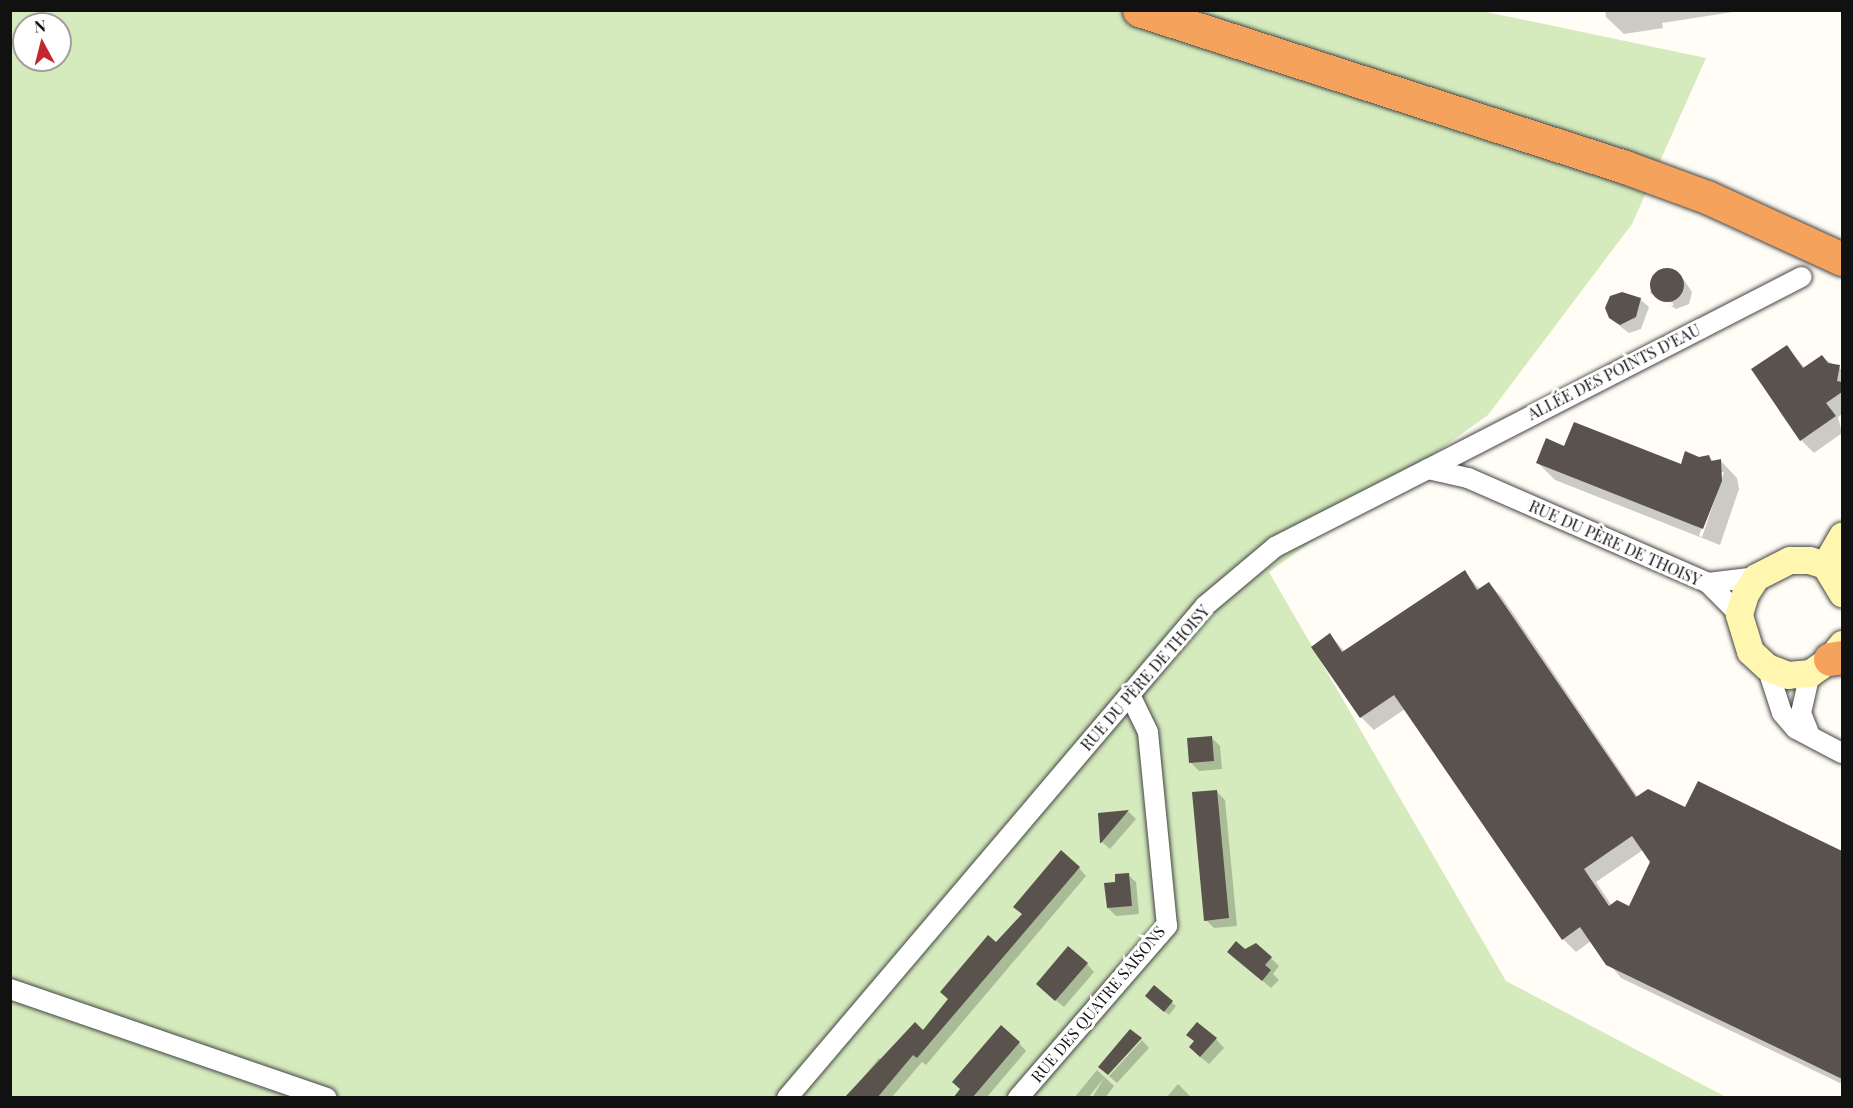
<!DOCTYPE html>
<meta charset="utf-8">
<style>
body{margin:0}
#map{position:relative;width:1853px;height:1108px;overflow:hidden;background:#fffdf5;font-family:"Playfair Display",serif}
div>[style]{position:absolute}
.green>*{inset:0;background:#d5ebbd}
.shadow>*{inset:0;background:#0003}
.building>*{inset:0;background:#5a524d}
.round{border-radius:50%}
.roads{filter:drop-shadow(0 0 2px #444) drop-shadow(0 0 2px #444)}
.street>*{height:20px;margin:-10px;padding:0 10px;transform-origin:10px;border-radius:10px;background:#fff}
.secondary>*{height:27px;margin:-13.5px;padding:0 13.5px;transform-origin:13.5px;border-radius:13.5px;background:#fff6b0}
.highway>*{height:33px;margin:-16.5px;padding:0 16.5px;transform-origin:16.5px;border-radius:16.5px;background:#f5a25d}
span{translate:-50% -50%;white-space:nowrap;text-align:center;line-height:1.15;-webkit-text-stroke:6px #fff;paint-order:stroke}
.street-label{font-size:16px;color:#111}
.frame{position:absolute;inset:0;border:12px solid #111;pointer-events:none}
.north{position:absolute;left:12px;top:12px;width:60px;height:60px;box-sizing:border-box;background:#fff;border:2px solid #a0a0a0;border-radius:50%;rotate:353deg;font-size:16px;font-weight:700;line-height:24px;text-align:center;color:#111}
.north::after{content:'';display:block;margin:auto;width:21px;height:27px;background:#c4262e;clip-path:polygon(50% 0,100% 100%,50% 72%,0 100%)}
</style>
<div id="map">
<div class="green">
<i style="clip-path:polygon(evenodd,1477px 10px,1706px 58px,1632px 224px,1488px 415px,1269px 572px,1506px 981px,1726px 1097px,11px 1097px,10px 11px,1477px 10px,24px 24px,60px 24px,60px 60px,24px 60px,24px 24px)"></i>
</div>
<div class="shadow">
<i style="clip-path:polygon(1605px 10px,1732px 10px,1733px 12px,1662px 23px,1663px 28px,1624px 34px,1606px 17px)"></i>
<i style="clip-path:polygon(evenodd,1662px 271px,1675px 271px,1684px 280px,1692px 292px,1689px 304px,1676px 309px,1650px 293px,1655px 277px,1662px 271px,1658px 296px,1674px 304px,1672px 306px,1658px 299px,1658px 296px)"></i>
<i style="clip-path:polygon(1640px 299px,1649px 307px,1641px 329px,1629px 333px,1612px 320px)"></i>
<i style="clip-path:polygon(1786px 347px,1805px 368px,1822px 357px,1842px 370px,1842px 414px,1838px 417px,1842px 433px,1814px 453px,1801px 440px)"></i>
<i style="clip-path:polygon(evenodd,1565px 448px,1682px 466px,1709px 456px,1714px 462px,1721px 461px,1737px 478px,1739px 489px,1720px 545px,1555px 480px,1538px 463px,1565px 448px,1721px 472px,1724px 472px,1702px 537px,1699px 536px,1721px 472px)"></i>
<i style="clip-path:polygon(evenodd,1464px 572px,1480px 589px,1489px 584px,1502px 597px,1638px 797px,1686px 809px,1699px 783px,1842px 852px,1842px 1084px,1621px 978px,1591px 941px,1576px 952px,1563px 939px,1405px 709px,1374px 730px,1361px 717px,1330px 635px,1345px 652px,1464px 572px,1643px 850px,1652px 862px,1630px 908px,1612px 906px,1596px 882px,1643px 850px)"></i>
<i style="clip-path:polygon(1212px 738px,1220px 746px,1222px 769px,1199px 771px,1191px 763px)"></i>
<i style="clip-path:polygon(1216px 791px,1225px 800px,1237px 926px,1214px 928px,1206px 920px)"></i>
<i style="clip-path:polygon(1129px 812px,1136px 819px,1110px 849px,1102px 842px,1100px 815px)"></i>
<i style="clip-path:polygon(1079px 868px,1086px 876px,926px 1065px,922px 1062px,891px 1098px,846px 1098px,879px 1058px,883px 1061px,923px 1032px,996px 944px)"></i>
<i style="clip-path:polygon(1128px 875px,1136px 882px,1139px 914px,1116px 916px,1108px 908px,1116px 884px)"></i>
<i style="clip-path:polygon(1245px 951px,1271px 958px,1279px 966px,1273px 974px,1279px 980px,1271px 988px,1238px 960px)"></i>
<i style="clip-path:polygon(1087px 964px,1094px 972px,1064px 1007px,1046px 992px)"></i>
<i style="clip-path:polygon(1155px 988px,1176px 1006px,1169px 1015px,1151px 1000px)"></i>
<i style="clip-path:polygon(1216px 1039px,1224px 1048px,1209px 1064px,1199px 1056px)"></i>
<i style="clip-path:polygon(1142px 1040px,1149px 1048px,1117px 1083px,1109px 1076px)"></i>
<i style="clip-path:polygon(1019px 1043px,1026px 1051px,986px 1098px,960px 1098px)"></i>
<i style="clip-path:polygon(1097px 1070px,1114px 1086px,1105px 1098px,1092px 1098px,1104px 1078px,1088px 1098px,1074px 1098px)"></i>
<i style="clip-path:polygon(1178px 1084px,1192px 1098px,1166px 1098px)"></i>
</div>
<div class="building">
<i class="round" style="left:1650px;top:268px;width:34px;height:34px"></i>
<i style="clip-path:polygon(1622px 292px,1641px 298px,1636px 317px,1620px 325px,1609px 318px,1605px 308px,1610px 296px)"></i>
<i style="clip-path:polygon(1787px 345px,1803px 368px,1822px 355px,1828px 363px,1840px 365px,1837px 381px,1842px 382px,1842px 392px,1826px 403px,1836px 416px,1800px 441px,1751px 369px)"></i>
<i style="clip-path:polygon(1574px 422px,1681px 464px,1685px 451px,1699px 457px,1709px 455px,1711px 461px,1721px 459px,1722px 481px,1703px 529px,1536px 463px,1546px 438px,1564px 446px)"></i>
<i style="clip-path:polygon(evenodd,1465px 570px,1477px 590px,1489px 582px,1636px 797px,1648px 789px,1685px 807px,1698px 781px,1842px 851px,1842px 1079px,1606px 965px,1580px 927px,1562px 940px,1394px 695px,1360px 718px,1311px 647px,1330px 633px,1342px 652px,1465px 570px,1632px 836px,1650px 862px,1629px 906px,1617px 900px,1609px 906px,1584px 869px,1632px 836px)"></i>
<i style="clip-path:polygon(1212px 736px,1214px 761px,1189px 763px,1187px 738px)"></i>
<i style="clip-path:polygon(1217px 790px,1229px 918px,1204px 921px,1192px 792px)"></i>
<i style="clip-path:polygon(1129px 810px,1101px 843px,1100px 843px,1098px 813px)"></i>
<i style="clip-path:polygon(1061px 850px,1080px 867px,917px 1058px,913px 1055px,877px 1098px,844px 1098px,915px 1022px,923px 1030px,948px 999px,940px 992px,988px 935px,996px 942px,1022px 914px,1013px 907px)"></i>
<i style="clip-path:polygon(1129px 873px,1132px 906px,1107px 908px,1104px 883px,1115px 882px,1115px 874px)"></i>
<i style="clip-path:polygon(1236px 941px,1245px 949px,1256px 943px,1272px 957px,1265px 965px,1271px 970px,1262px 981px,1227px 952px)"></i>
<i style="clip-path:polygon(1068px 946px,1088px 963px,1055px 1001px,1036px 984px)"></i>
<i style="clip-path:polygon(1154px 985px,1173px 1001px,1164px 1012px,1145px 996px)"></i>
<i style="clip-path:polygon(1197px 1022px,1217px 1038px,1200px 1057px,1189px 1047px,1194px 1041px,1186px 1035px)"></i>
<i style="clip-path:polygon(1001px 1025px,1020px 1042px,972px 1098px,953px 1098px,960px 1089px,952px 1082px)"></i>
<i style="clip-path:polygon(1130px 1029px,1142px 1038px,1108px 1075px,1098px 1067px)"></i>
</div>
<div class="roads">
<div class="street">
<i style="left:1428px;top:469px;width:420px;rotate:-27.2deg"></i>
<i style="left:1708px;top:583px;width:48px;rotate:-7.1deg"></i>
<i style="left:1767px;top:667px;width:48px;rotate:71.9deg"></i>
<i style="left:1782px;top:713px;width:21px;rotate:49deg"></i>
<i style="left:1796px;top:729px;width:52px;rotate:27.6deg"></i>
<i style="left:1809px;top:733px;width:22px;rotate:-112deg"></i>
<i style="left:1801px;top:713px;width:41px;rotate:-77.3deg"></i>
<i style="left:10px;top:989px;width:335px;rotate:19deg"></i>
<i style="left:787px;top:1098px;width:646px;rotate:-49.65deg"></i>
<i style="left:1205px;top:606px;width:92px;rotate:-40.1deg"></i>
<i style="left:1275px;top:547px;width:172px;rotate:-27deg"></i>
<i style="left:1428px;top:469px;width:41px;rotate:12.7deg"></i>
<i style="left:1468px;top:478px;width:262px;rotate:23.6deg"></i>
<i style="left:1708px;top:583px;width:44px;rotate:45deg"></i>
<i style="left:1018px;top:1098px;width:228px;rotate:-49.1deg"></i>
<i style="left:1167px;top:926px;width:195px;rotate:-95.6deg"></i>
<i style="left:1148px;top:732px;width:41px;rotate:-115.9deg"></i>
</div>
<div class="secondary">
<i style="left:1825px;top:565px;width:34px;rotate:-60deg"></i>
<i style="left:1842px;top:644px;width:19px;rotate:129deg"></i>
<i style="left:1830px;top:659px;width:24px;rotate:145deg"></i>
<i style="left:1810px;top:673px;width:22px;rotate:175deg"></i>
<i style="left:1788px;top:675px;width:22px;rotate:-159deg"></i>
<i style="left:1767px;top:667px;width:23px;rotate:-137deg"></i>
<i style="left:1750px;top:651px;width:39px;rotate:-107deg"></i>
<i style="left:1739px;top:614px;width:21px;rotate:-73deg"></i>
<i style="left:1745px;top:594px;width:20px;rotate:-57deg"></i>
<i style="left:1756px;top:577px;width:38px;rotate:-27deg"></i>
<i style="left:1790px;top:560px;width:19px"></i>
<i style="left:1809px;top:560px;width:17px;rotate:17deg"></i>
<i style="left:1825px;top:565px;width:33px;rotate:59deg"></i>
</div>
<div class="highway">
<i style="left:1139px;top:10px;width:511px;rotate:17.9deg"></i>
<i style="left:1625px;top:167px;width:87px;rotate:20.1deg"></i>
<i style="left:1707px;top:197px;width:149px;rotate:24.7deg"></i>
<i style="left:1830px;top:659px;width:12px;rotate:-9deg"></i>
</div>
</div>
<div class="street-label">
<span style="left:1614px;top:372px;rotate:-27deg">ALLÉE DES POINTS D'EAU</span>
<span style="left:1615px;top:543px;rotate:24deg">RUE DU PÈRE DE THOISY</span>
<span style="left:1145px;top:678px;rotate:-49deg">RUE DU PÈRE DE THOISY</span>
<span style="left:1098px;top:1004px;rotate:-50deg">RUE DES QUATRE SAISONS</span>
</div>
<div class="frame"></div>
<div class="north">N</div>
</div>
